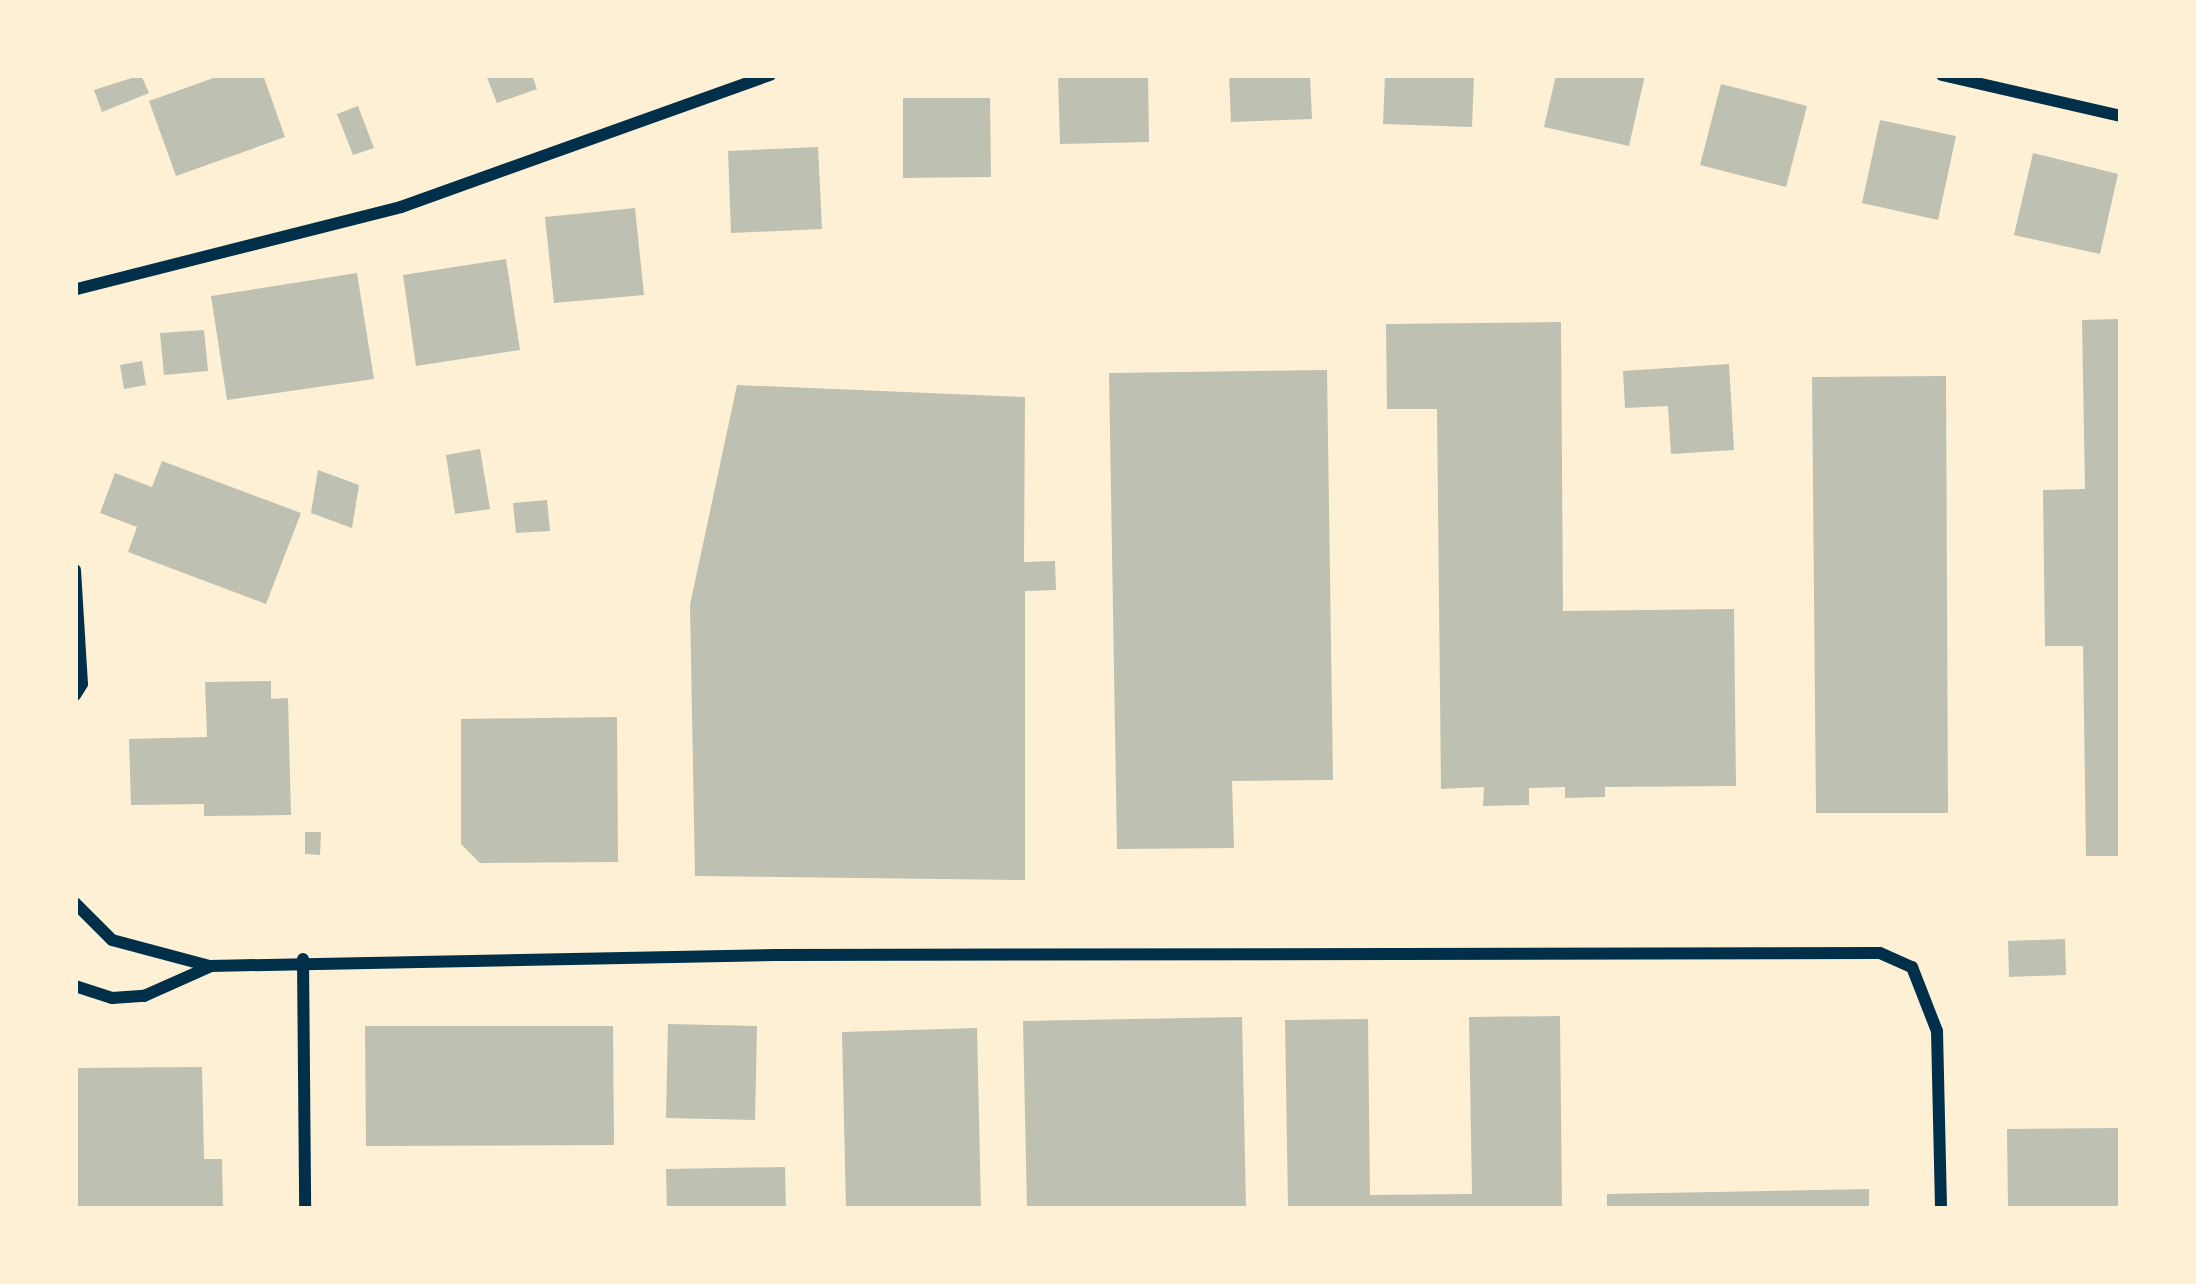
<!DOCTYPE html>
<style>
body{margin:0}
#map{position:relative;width:2196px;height:1284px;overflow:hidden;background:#fdf0d5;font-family:Quicksand,sans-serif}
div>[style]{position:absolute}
.building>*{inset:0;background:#bec0b2}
.minor>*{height:12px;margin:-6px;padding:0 6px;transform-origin:6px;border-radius:6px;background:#003049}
span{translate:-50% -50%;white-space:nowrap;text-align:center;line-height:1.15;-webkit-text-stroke:9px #fdf0d5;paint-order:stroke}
.frame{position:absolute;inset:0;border:78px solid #fdf0d5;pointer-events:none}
</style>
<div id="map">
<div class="building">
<i style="clip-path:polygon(141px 75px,149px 93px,102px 112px,94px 90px)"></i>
<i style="clip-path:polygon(222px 75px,263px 75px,285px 137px,176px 176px,149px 101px)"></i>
<i style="clip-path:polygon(486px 75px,532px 75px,537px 89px,497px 103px)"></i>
<i style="clip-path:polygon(1058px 75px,1148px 75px,1149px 142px,1060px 144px)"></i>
<i style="clip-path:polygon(1229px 75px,1310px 75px,1312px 119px,1231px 122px)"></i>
<i style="clip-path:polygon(1385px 75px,1474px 75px,1472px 127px,1383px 124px)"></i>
<i style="clip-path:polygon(1556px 75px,1645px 75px,1629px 146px,1544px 127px)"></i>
<i style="clip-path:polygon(1721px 84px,1807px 106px,1786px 187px,1700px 165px)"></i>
<i style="clip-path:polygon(903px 98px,990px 98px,991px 177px,903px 178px)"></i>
<i style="clip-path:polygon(358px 106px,374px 148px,353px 155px,337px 114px)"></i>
<i style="clip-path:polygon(1880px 120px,1956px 136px,1938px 220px,1862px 203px)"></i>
<i style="clip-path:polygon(818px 147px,822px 229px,731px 233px,728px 151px)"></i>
<i style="clip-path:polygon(2033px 153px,2118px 174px,2100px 254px,2014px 235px)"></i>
<i style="clip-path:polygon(635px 208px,644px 295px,554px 303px,545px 217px)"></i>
<i style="clip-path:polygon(506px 259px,520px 350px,416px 366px,403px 275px)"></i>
<i style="clip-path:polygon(357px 273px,374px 379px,227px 400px,211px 296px)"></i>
<i style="clip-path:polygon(2121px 319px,2121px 856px,2086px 856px,2083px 646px,2045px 646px,2043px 490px,2085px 489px,2082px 320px)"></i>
<i style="clip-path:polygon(1561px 322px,1563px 611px,1734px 609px,1736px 786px,1605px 787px,1605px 797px,1565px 798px,1565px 787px,1529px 788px,1529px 805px,1483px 806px,1484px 787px,1441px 789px,1437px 409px,1387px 409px,1386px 324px)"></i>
<i style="clip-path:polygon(204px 330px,208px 371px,164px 375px,160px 333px)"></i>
<i style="clip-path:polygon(142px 361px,146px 385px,124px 389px,120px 365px)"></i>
<i style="clip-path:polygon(1729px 364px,1734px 450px,1671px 454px,1668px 406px,1625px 408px,1623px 371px)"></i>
<i style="clip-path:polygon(1327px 370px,1333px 780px,1232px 781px,1234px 848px,1117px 849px,1109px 373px)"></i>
<i style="clip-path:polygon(1946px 376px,1948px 813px,1816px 813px,1812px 377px)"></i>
<i style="clip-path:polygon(737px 385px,1025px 397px,1024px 562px,1055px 561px,1056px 590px,1025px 591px,1025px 880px,695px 876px,690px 605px)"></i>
<i style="clip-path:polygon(480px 449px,490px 509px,455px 514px,446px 455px)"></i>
<i style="clip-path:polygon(162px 461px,301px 513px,266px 604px,128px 552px,137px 527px,100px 513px,115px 473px,152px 487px)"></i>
<i style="clip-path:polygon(318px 470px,359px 485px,352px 528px,311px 513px)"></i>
<i style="clip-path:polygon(547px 500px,550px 531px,516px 533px,513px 503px)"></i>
<i style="clip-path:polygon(271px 681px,271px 699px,288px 698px,291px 815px,204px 816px,204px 804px,131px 805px,129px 739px,207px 737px,205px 682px)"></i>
<i style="clip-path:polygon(617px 717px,618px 862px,480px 863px,461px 844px,461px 719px)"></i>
<i style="clip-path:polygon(305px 832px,321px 832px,320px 855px,305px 854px)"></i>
<i style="clip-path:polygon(2065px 939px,2066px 975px,2009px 977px,2008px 941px)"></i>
<i style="clip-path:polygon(1560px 1016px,1562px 1209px,1288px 1209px,1285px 1020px,1368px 1019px,1370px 1195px,1472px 1194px,1469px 1017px)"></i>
<i style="clip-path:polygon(1242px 1017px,1246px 1209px,1027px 1209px,1023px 1021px)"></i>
<i style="clip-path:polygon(668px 1024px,757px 1026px,755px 1120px,666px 1118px)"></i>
<i style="clip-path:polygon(365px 1026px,613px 1026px,614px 1145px,366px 1146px)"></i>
<i style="clip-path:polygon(977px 1028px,981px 1209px,846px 1209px,842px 1032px)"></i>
<i style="clip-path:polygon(202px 1067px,204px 1159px,222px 1159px,223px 1209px,75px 1209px,75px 1068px)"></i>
<i style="clip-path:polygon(2121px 1128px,2121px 1209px,2008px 1209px,2007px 1129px)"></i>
<i style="clip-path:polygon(785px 1167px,786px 1209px,667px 1209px,666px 1169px)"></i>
<i style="clip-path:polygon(1869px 1189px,1869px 1209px,1607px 1209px,1607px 1194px)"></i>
</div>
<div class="minor">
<i style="left:1942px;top:75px;width:184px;rotate:12.9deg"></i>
<i style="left:77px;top:289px;width:334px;rotate:-14.2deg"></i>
<i style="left:401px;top:207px;width:392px;rotate:-19.7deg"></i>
<i style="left:75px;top:570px;width:114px;rotate:86.5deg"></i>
<i style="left:82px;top:684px;width:13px;rotate:122deg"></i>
<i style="left:75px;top:903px;width:52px;rotate:45deg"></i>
<i style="left:112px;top:940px;width:101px;rotate:14.9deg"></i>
<i style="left:210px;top:966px;width:566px;rotate:-1.11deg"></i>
<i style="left:776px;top:955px;width:1104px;rotate:-0.1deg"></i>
<i style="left:1880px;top:953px;width:35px;rotate:24deg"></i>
<i style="left:1912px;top:967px;width:69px;rotate:68.7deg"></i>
<i style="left:1937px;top:1031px;width:178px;rotate:88.7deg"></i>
<i style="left:303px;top:959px;width:250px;rotate:89.5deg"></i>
<i style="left:75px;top:986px;width:39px;rotate:18deg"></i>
<i style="left:112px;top:998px;width:32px;rotate:-4deg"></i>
<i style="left:144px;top:996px;width:71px;rotate:-24deg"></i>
</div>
<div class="frame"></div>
</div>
